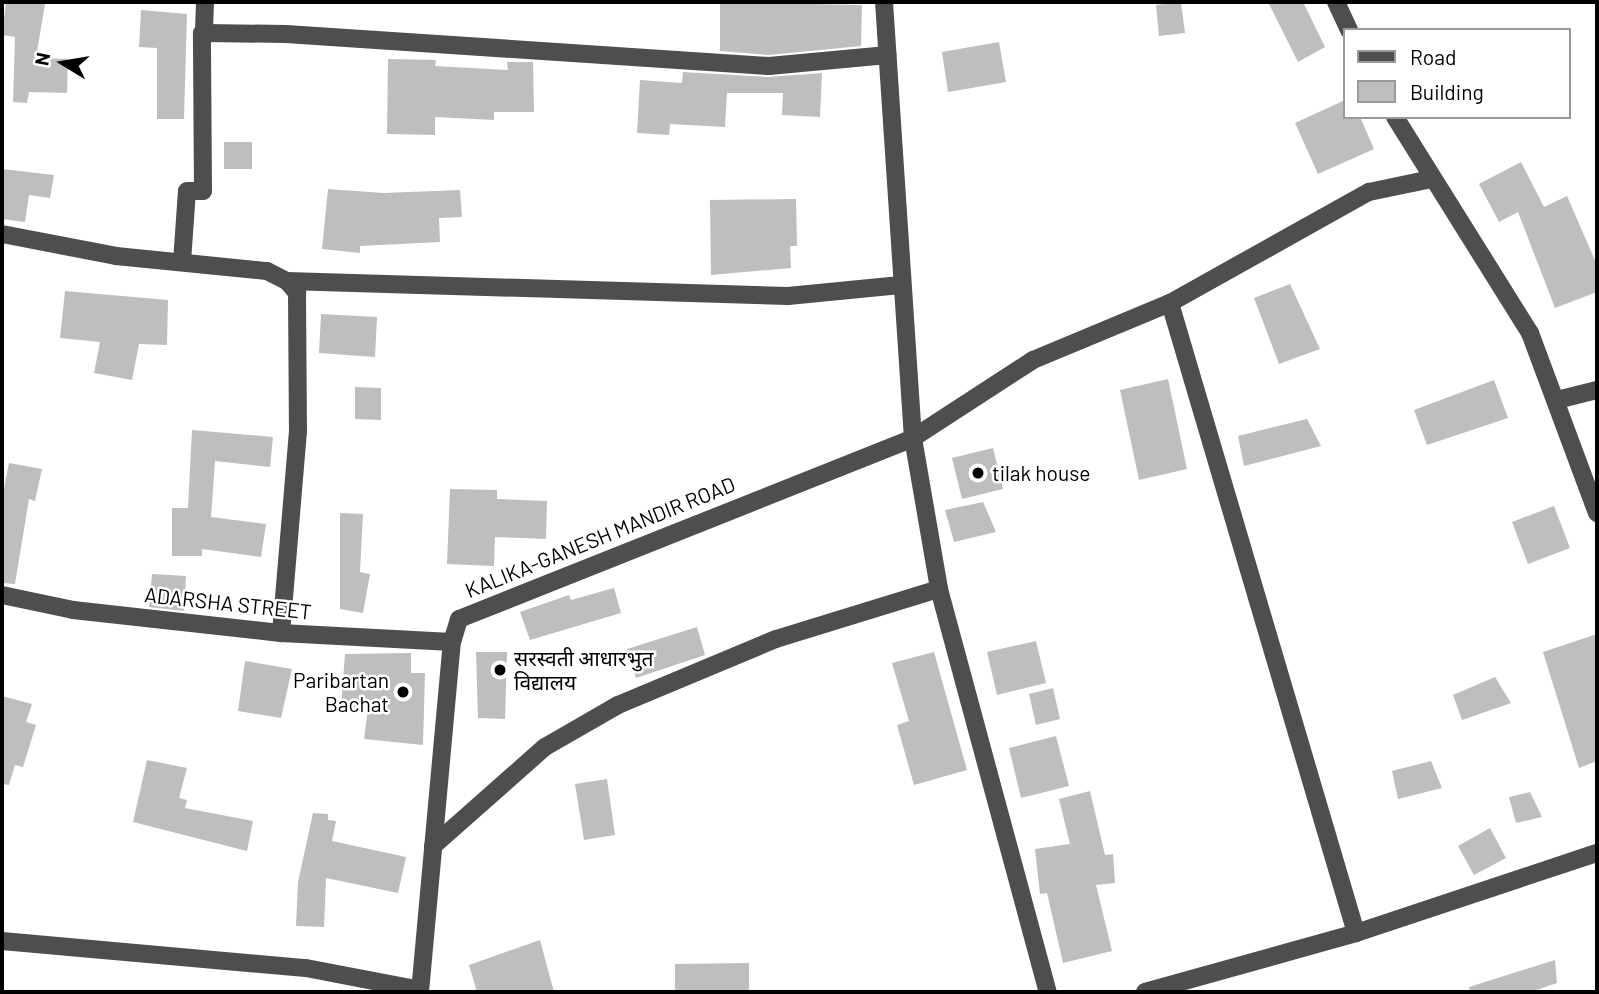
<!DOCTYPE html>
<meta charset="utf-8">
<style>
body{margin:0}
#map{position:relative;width:1599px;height:994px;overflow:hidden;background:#fff;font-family:Barlow,"Noto Sans Devanagari",sans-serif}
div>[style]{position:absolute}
.building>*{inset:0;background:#bebebe}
.minor>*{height:18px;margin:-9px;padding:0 9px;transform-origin:9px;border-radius:9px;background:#4e4e4e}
.dots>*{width:19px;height:19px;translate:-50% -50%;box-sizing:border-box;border:4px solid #fff;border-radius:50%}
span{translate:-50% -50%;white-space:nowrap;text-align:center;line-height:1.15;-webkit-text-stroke:5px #fff;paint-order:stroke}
.poi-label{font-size:21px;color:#000}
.left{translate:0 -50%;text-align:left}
.right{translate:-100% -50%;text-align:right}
.street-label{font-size:21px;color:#000}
.frame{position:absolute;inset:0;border:4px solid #000;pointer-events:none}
.legend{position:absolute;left:1343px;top:28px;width:228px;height:91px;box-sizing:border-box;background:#fff;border:2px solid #999;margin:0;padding:9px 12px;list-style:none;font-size:21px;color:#000}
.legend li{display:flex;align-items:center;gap:14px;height:35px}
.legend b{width:35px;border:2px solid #999}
.north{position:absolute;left:28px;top:28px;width:70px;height:70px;-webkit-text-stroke:5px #fff;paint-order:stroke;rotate:281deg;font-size:19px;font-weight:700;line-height:28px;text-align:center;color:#000}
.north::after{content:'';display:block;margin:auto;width:24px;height:32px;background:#000;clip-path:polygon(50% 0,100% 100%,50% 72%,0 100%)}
</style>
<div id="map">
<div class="building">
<i style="clip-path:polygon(6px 2px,45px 4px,36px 58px,68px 59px,67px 93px,29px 92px,27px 103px,13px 102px,15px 37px,2px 35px)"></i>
<i style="clip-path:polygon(720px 2px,862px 5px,861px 46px,769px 55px,720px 51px)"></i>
<i style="clip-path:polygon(1181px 2px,1185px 33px,1159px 36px,1156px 5px)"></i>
<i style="clip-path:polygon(1268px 2px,1303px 2px,1325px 47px,1298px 62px)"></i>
<i style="clip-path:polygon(141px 10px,187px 14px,184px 119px,157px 119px,157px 48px,139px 47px)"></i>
<i style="clip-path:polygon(999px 42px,1006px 82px,948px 92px,942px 52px)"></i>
<i style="clip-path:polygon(388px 59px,436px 60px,435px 66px,508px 70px,507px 62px,533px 62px,534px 112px,494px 112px,494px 120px,435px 117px,435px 135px,387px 134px)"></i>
<i style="clip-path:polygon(683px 72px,768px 77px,822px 73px,820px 117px,782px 115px,783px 93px,727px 93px,725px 127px,670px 124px,669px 135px,637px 133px,640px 80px,682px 83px)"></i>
<i style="clip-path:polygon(1345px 100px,1345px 117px,1360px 117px,1374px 149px,1318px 174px,1295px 123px)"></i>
<i style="clip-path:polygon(224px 142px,252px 142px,252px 169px,224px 169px)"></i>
<i style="clip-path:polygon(1521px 162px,1544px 207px,1567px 196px,1597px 265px,1597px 292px,1555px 308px,1518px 212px,1499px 222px,1479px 184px)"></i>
<i style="clip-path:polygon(2px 169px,54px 175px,50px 198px,29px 195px,25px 222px,2px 219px)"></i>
<i style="clip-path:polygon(328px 189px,383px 193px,460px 190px,462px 217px,439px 218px,440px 242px,360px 246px,360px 253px,322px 249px)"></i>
<i style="clip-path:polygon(796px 199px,797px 246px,790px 246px,791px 268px,711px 275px,710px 200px)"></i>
<i style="clip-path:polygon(1290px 284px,1320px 349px,1279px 364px,1254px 298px)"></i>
<i style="clip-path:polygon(65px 291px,168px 300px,167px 345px,139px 344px,132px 380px,94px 373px,100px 342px,60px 338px)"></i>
<i style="clip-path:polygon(321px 314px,377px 317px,375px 357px,319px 353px)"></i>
<i style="clip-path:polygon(1168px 379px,1187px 469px,1139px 480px,1120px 390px)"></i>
<i style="clip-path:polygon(1494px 380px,1508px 418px,1427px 445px,1414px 410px)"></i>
<i style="clip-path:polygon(355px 387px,381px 388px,381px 420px,355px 419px)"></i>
<i style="clip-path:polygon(1307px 419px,1321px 446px,1244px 466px,1238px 436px)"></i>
<i style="clip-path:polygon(192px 430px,273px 437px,270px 467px,215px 461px,211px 517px,266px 524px,261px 557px,202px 549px,202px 556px,172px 556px,172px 508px,188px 508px)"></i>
<i style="clip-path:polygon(993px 448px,1003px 489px,962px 499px,952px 458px)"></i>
<i style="clip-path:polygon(9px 463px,42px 469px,35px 501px,29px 499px,15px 584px,2px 583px,2px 498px)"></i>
<i style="clip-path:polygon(450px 489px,497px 490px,497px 499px,547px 501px,546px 539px,495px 537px,494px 566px,447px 564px)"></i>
<i style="clip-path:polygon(983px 502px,996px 532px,954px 542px,945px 510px)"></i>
<i style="clip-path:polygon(1554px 506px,1570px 548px,1528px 564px,1512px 522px)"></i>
<i style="clip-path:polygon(340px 513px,363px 514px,360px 572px,370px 574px,363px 613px,340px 609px)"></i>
<i style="clip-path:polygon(152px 574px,186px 576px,184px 611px,149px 607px)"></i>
<i style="clip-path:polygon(614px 588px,621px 613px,530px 640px,520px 612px,569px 595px,571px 600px)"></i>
<i style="clip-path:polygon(697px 627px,705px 655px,636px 678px,627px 649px)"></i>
<i style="clip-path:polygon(1597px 634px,1597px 761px,1579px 768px,1543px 652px)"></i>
<i style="clip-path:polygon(1036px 641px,1046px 683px,997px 695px,987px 652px)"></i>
<i style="clip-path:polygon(476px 652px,507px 652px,505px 719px,478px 718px)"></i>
<i style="clip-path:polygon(934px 652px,967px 770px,914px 785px,897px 725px,909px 721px,892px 663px)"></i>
<i style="clip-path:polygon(411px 653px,411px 673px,425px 673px,423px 745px,364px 739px,368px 709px,341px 707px,345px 654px)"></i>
<i style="clip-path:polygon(245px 661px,292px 669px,281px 718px,238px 711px)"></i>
<i style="clip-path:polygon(1495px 677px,1511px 703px,1462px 720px,1453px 695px)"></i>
<i style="clip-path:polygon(1053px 688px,1060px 719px,1036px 725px,1029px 694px)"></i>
<i style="clip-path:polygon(2px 696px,32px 704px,26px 722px,36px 725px,23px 767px,15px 765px,9px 785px,2px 784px)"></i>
<i style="clip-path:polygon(1056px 736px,1069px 786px,1021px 798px,1009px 748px)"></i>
<i style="clip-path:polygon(147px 760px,187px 768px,179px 798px,187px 800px,185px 808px,253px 821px,247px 851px,133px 822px)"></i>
<i style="clip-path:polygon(1431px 761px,1442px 788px,1398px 799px,1392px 771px)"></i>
<i style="clip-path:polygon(607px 779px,615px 835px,584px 840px,575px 784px)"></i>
<i style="clip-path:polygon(1090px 791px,1105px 855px,1113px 854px,1115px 883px,1096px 885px,1112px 951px,1063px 963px,1047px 893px,1040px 894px,1035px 849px,1070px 844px,1059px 799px)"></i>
<i style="clip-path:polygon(1530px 792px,1542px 817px,1516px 823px,1509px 797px)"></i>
<i style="clip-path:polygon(313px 813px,328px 814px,328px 820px,336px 821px,332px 841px,406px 857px,398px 893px,326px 878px,324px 927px,296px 926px,298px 882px)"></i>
<i style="clip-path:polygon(1490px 828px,1506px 858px,1474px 875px,1458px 846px)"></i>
<i style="clip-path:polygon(540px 940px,554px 992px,477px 992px,469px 965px)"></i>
<i style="clip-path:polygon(1555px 960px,1557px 983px,1531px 992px,1470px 992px,1469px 987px)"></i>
<i style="clip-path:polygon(749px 963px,749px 992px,675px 992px,675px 964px)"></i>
</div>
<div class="minor">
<i style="left:205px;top:2px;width:31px;rotate:92deg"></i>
<i style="left:204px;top:33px;width:82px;rotate:0.7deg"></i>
<i style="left:286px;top:34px;width:484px;rotate:3.8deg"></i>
<i style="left:769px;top:66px;width:119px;rotate:-5.3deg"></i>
<i style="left:884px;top:2px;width:437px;rotate:86.2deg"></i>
<i style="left:913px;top:438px;width:153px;rotate:80.2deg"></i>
<i style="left:939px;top:589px;width:417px;rotate:74.9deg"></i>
<i style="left:1336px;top:2px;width:31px;rotate:65deg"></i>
<i style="left:1395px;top:117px;width:255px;rotate:58deg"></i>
<i style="left:1530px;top:333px;width:192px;rotate:69.6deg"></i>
<i style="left:2px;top:234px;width:116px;rotate:10.9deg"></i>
<i style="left:116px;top:256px;width:152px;rotate:5.7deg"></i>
<i style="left:267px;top:271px;width:22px;rotate:27deg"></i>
<i style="left:287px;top:281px;width:16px;rotate:50deg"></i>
<i style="left:297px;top:293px;width:138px;rotate:89.6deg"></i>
<i style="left:298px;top:431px;width:203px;rotate:94.8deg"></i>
<i style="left:182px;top:262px;width:71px;rotate:-86deg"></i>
<i style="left:187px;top:191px;width:16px"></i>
<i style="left:203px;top:191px;width:158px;rotate:-90.4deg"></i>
<i style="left:287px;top:281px;width:501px;rotate:1.71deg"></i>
<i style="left:788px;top:296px;width:113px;rotate:-5.6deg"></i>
<i style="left:1170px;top:303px;width:657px;rotate:73.55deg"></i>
<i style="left:1557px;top:400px;width:41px;rotate:-14deg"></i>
<i style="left:2px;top:595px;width:73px;rotate:11.9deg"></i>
<i style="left:73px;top:610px;width:209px;rotate:6.3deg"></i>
<i style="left:281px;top:633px;width:171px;rotate:3deg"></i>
<i style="left:433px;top:846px;width:149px;rotate:-41.5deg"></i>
<i style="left:545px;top:747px;width:84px;rotate:-29.9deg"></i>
<i style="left:618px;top:705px;width:171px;rotate:-22.7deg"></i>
<i style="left:776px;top:639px;width:170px;rotate:-17.1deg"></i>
<i style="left:2px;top:941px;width:305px;rotate:5.1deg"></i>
<i style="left:306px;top:968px;width:116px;rotate:10.9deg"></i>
<i style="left:420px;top:992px;width:351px;rotate:-84.8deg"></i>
<i style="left:452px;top:642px;width:24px;rotate:-73deg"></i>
<i style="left:459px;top:619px;width:489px;rotate:-21.7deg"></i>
<i style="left:913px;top:438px;width:143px;rotate:-33deg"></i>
<i style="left:1033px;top:360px;width:148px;rotate:-22.6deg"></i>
<i style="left:1170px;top:303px;width:228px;rotate:-29.2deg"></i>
<i style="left:1369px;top:192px;width:63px;rotate:-11.8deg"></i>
<i style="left:1145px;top:992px;width:219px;rotate:-15.6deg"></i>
<i style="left:1356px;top:933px;width:254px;rotate:-18.4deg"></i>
</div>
<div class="dots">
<i style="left:978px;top:473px;background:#000"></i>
<i style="left:500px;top:670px;background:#000"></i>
<i style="left:403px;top:692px;background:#000"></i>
</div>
<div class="poi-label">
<span class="left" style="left:992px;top:473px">tilak house</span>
<span class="left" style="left:514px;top:670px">सरस्वती आधारभुत<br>विद्यालय</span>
<span class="right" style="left:389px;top:692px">Paribartan<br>Bachat</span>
</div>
<div class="street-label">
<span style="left:600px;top:537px;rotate:-22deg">KALIKA-GANESH MANDIR ROAD</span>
<span style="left:228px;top:603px;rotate:6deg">ADARSHA STREET</span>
</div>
<div class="frame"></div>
<ul class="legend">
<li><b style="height:9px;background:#4e4e4e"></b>Road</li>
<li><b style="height:19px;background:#bebebe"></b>Building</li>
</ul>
<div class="north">N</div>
</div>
